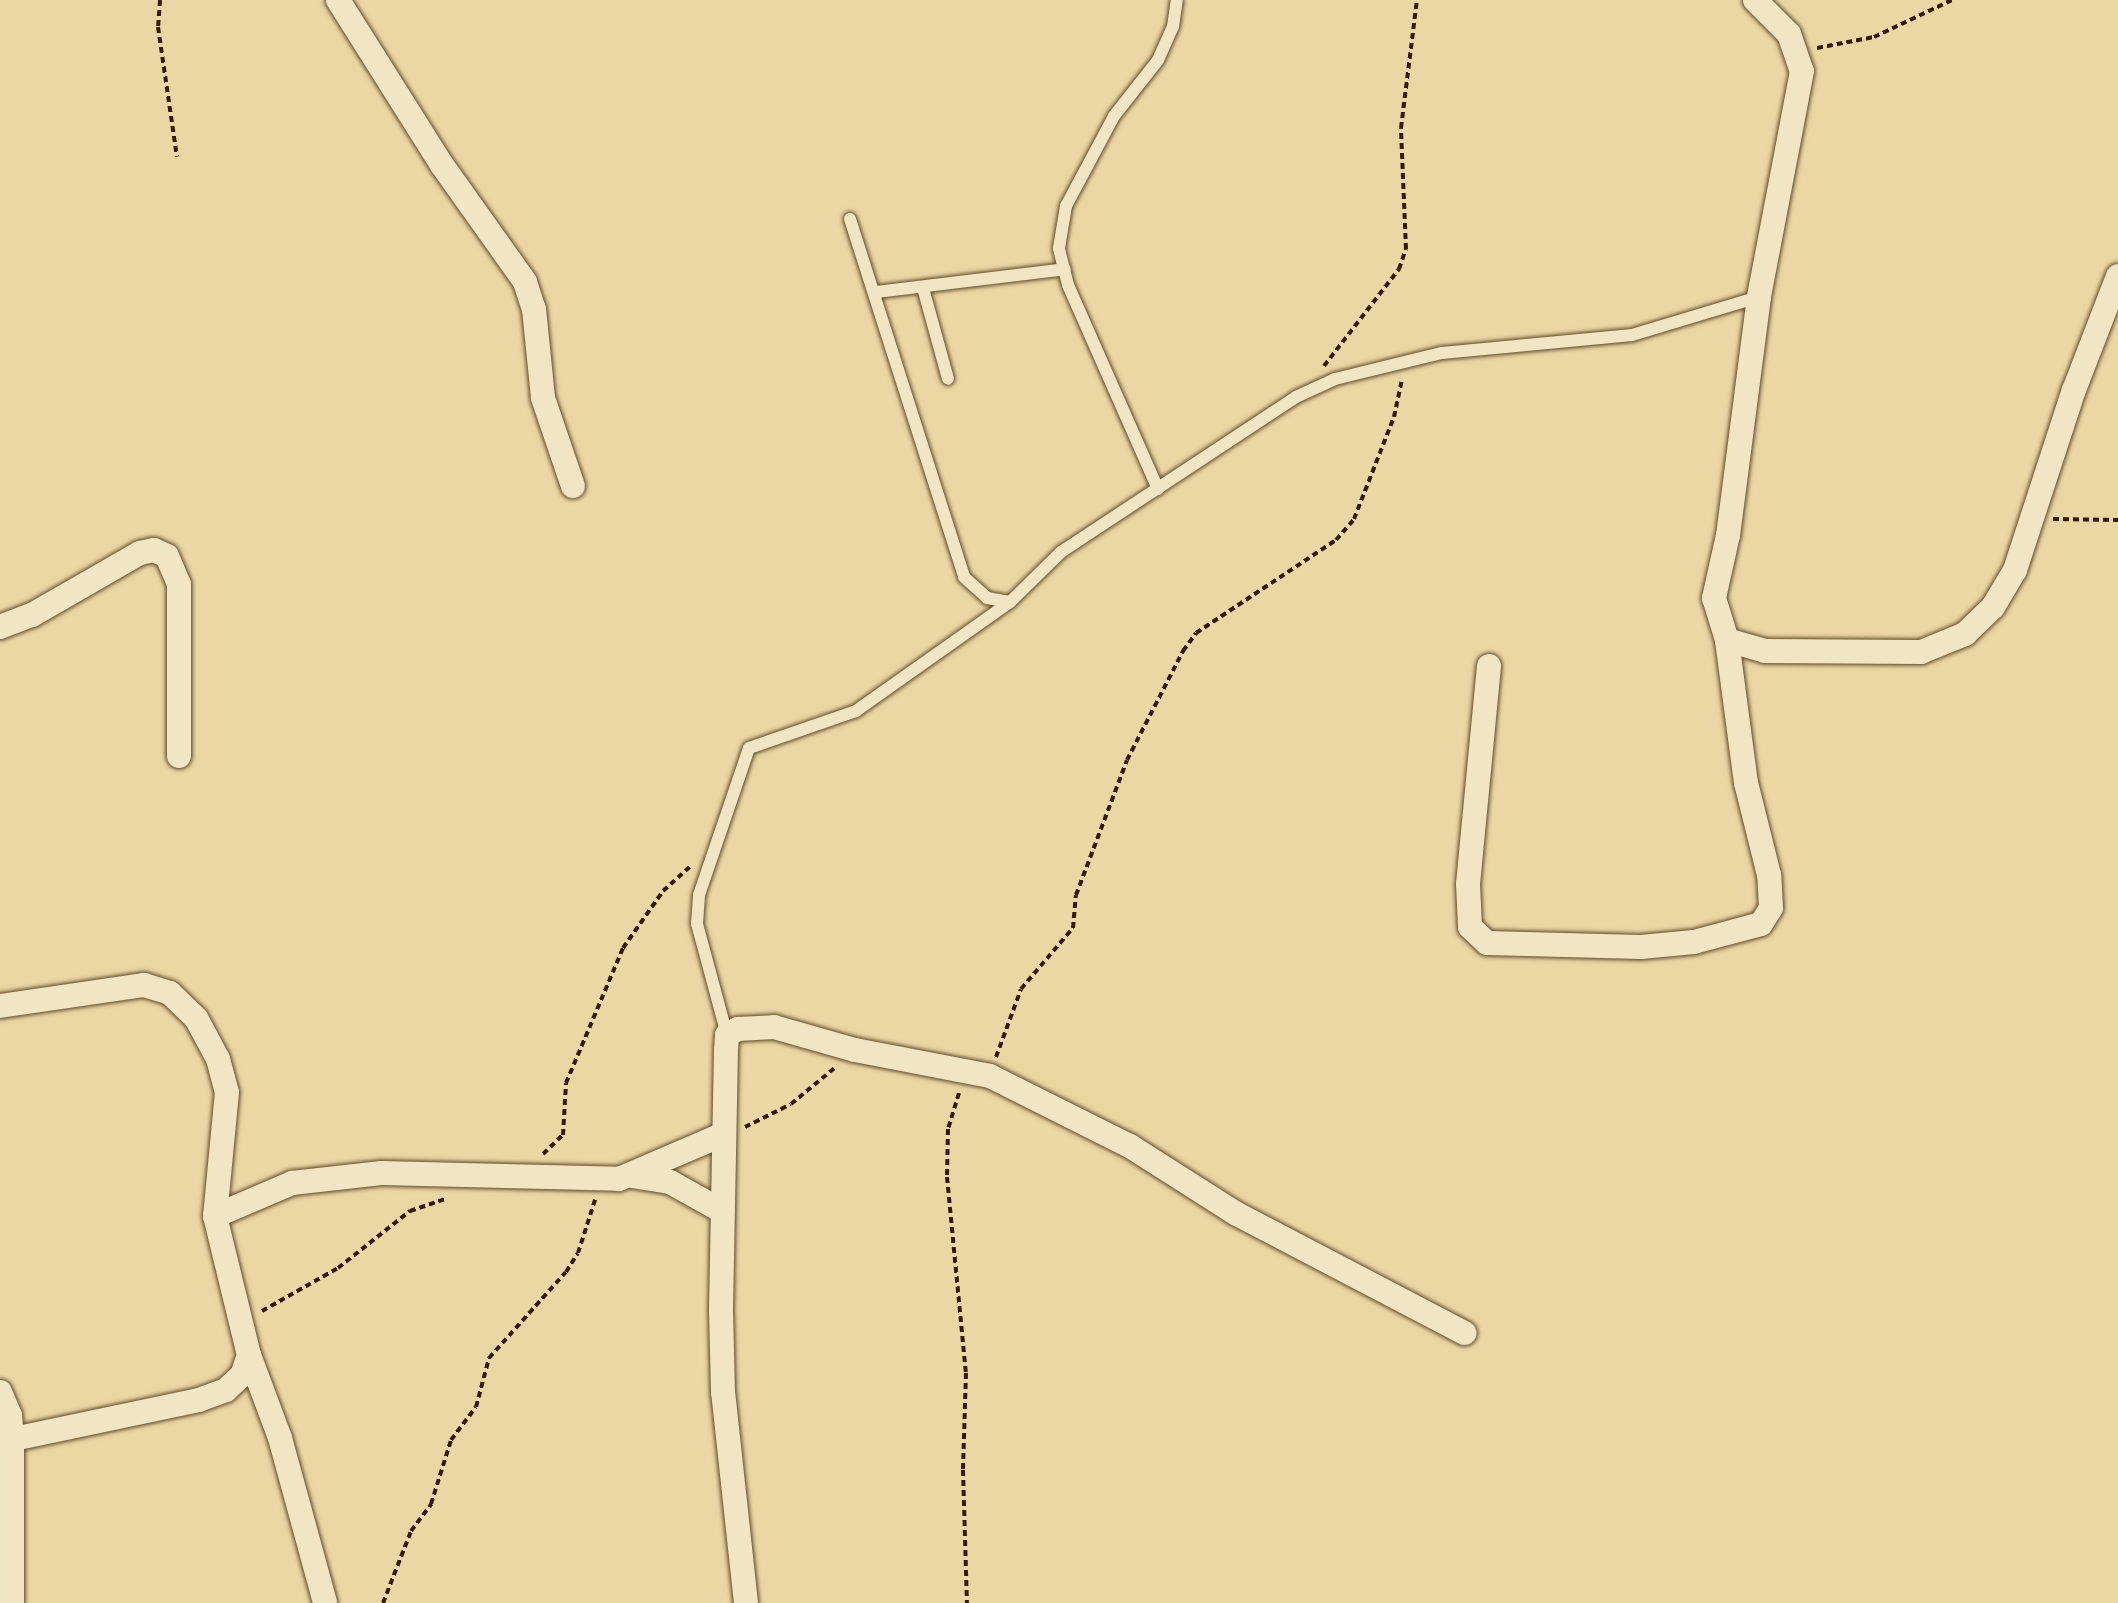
<!DOCTYPE html>
<style>
body{margin:0}
#map{position:relative;width:2118px;height:1603px;overflow:hidden;background:#ebd7a4;font-family:"Old Standard TT",serif}
div>[style]{position:absolute}
.path>*{height:4px;margin-top:-2px;transform-origin:0;background:repeating-linear-gradient(90deg,#321b02 0 6px,transparent 0 10px)}
.roads{filter:drop-shadow(0 0 2px #604a2a) drop-shadow(0 0 2px #604a2a)}
.lane>*{height:12px;margin:-6px;padding:0 6px;transform-origin:6px;border-radius:6px;background:#f2e5c4}
.street>*{height:24px;margin:-12px;padding:0 12px;transform-origin:12px;border-radius:12px;background:#f2e5c4}
span{translate:-50% -50%;white-space:nowrap;text-align:center;line-height:1.15;-webkit-text-stroke:7px #f2e5c4;paint-order:stroke}
</style>
<div id="map">
<div class="path">
<i style="left:160px;top:0;width:27px;rotate:94deg"></i>
<i style="left:158px;top:27px;width:131px;rotate:81.7deg"></i>
<i style="left:1817px;top:48px;width:58px;rotate:-10.9deg"></i>
<i style="left:1874px;top:37px;width:86px;rotate:-25.4deg"></i>
<i style="left:1324px;top:366px;width:123px;rotate:-52.3deg"></i>
<i style="left:1399px;top:269px;width:21px;rotate:-71deg"></i>
<i style="left:1406px;top:249px;width:121px;rotate:-92.4deg"></i>
<i style="left:1401px;top:128px;width:129px;rotate:-82.9deg"></i>
<i style="left:2053px;top:519px;width:65px;rotate:0.9deg"></i>
<i style="left:996px;top:1057px;width:72px;rotate:-69.8deg"></i>
<i style="left:1021px;top:989px;width:80px;rotate:-49.6deg"></i>
<i style="left:1073px;top:928px;width:33px;rotate:-85deg"></i>
<i style="left:1076px;top:895px;width:144px;rotate:-69.3deg"></i>
<i style="left:1127px;top:760px;width:123px;rotate:-62.8deg"></i>
<i style="left:1183px;top:651px;width:22px;rotate:-54deg"></i>
<i style="left:1196px;top:633px;width:168px;rotate:-33.6deg"></i>
<i style="left:1336px;top:540px;width:28px;rotate:-49deg"></i>
<i style="left:1354px;top:519px;width:110px;rotate:-68.6deg"></i>
<i style="left:1394px;top:417px;width:38px;rotate:-78deg"></i>
<i style="left:959px;top:1093px;width:38px;rotate:107deg"></i>
<i style="left:948px;top:1129px;width:48px;rotate:91.2deg"></i>
<i style="left:947px;top:1177px;width:197px;rotate:84.5deg"></i>
<i style="left:966px;top:1373px;width:97px;rotate:91.8deg"></i>
<i style="left:963px;top:1470px;width:133px;rotate:88.3deg"></i>
<i style="left:745px;top:1127px;width:51px;rotate:-26.6deg"></i>
<i style="left:791px;top:1104px;width:60px;rotate:-39.6deg"></i>
<i style="left:543px;top:1154px;width:28px;rotate:-44deg"></i>
<i style="left:563px;top:1135px;width:52px;rotate:-86.7deg"></i>
<i style="left:566px;top:1083px;width:147px;rotate:-67.1deg"></i>
<i style="left:623px;top:948px;width:70px;rotate:-54.9deg"></i>
<i style="left:663px;top:891px;width:38px;rotate:-42deg"></i>
<i style="left:262px;top:1311px;width:87px;rotate:-29.5deg"></i>
<i style="left:338px;top:1268px;width:92px;rotate:-38.4deg"></i>
<i style="left:410px;top:1211px;width:39px;rotate:-19deg"></i>
<i style="left:383px;top:1603px;width:77px;rotate:-68.7deg"></i>
<i style="left:411px;top:1531px;width:34px;rotate:-53deg"></i>
<i style="left:431px;top:1504px;width:67px;rotate:-72.6deg"></i>
<i style="left:451px;top:1440px;width:41px;rotate:-52.9deg"></i>
<i style="left:476px;top:1407px;width:51px;rotate:-75.1deg"></i>
<i style="left:489px;top:1358px;width:115px;rotate:-48.2deg"></i>
<i style="left:566px;top:1272px;width:22px;rotate:-58deg"></i>
<i style="left:578px;top:1253px;width:56px;rotate:-72.2deg"></i>
</div>
<div class="roads">
<div class="lane">
<i style="left:850px;top:219px;width:376px;rotate:72.3deg"></i>
<i style="left:964px;top:577px;width:31px;rotate:42deg"></i>
<i style="left:987px;top:598px;width:23px;rotate:10deg"></i>
<i style="left:923px;top:288px;width:94px;rotate:74.6deg"></i>
<i style="left:876px;top:292px;width:190px;rotate:-6.9deg"></i>
<i style="left:1158px;top:489px;width:223px;rotate:-113.8deg"></i>
<i style="left:1068px;top:285px;width:38px;rotate:-104deg"></i>
<i style="left:1059px;top:248px;width:43px;rotate:-80.5deg"></i>
<i style="left:1066px;top:206px;width:102px;rotate:-61.9deg"></i>
<i style="left:1114px;top:116px;width:71px;rotate:-51.8deg"></i>
<i style="left:1158px;top:60px;width:36px;rotate:-66deg"></i>
<i style="left:1173px;top:27px;width:27px;rotate:-82deg"></i>
<i style="left:727px;top:1035px;width:115px;rotate:-105.1deg"></i>
<i style="left:697px;top:924px;width:29px;rotate:-86deg"></i>
<i style="left:699px;top:895px;width:155px;rotate:-71.2deg"></i>
<i style="left:749px;top:748px;width:113px;rotate:-19.1deg"></i>
<i style="left:856px;top:711px;width:189px;rotate:-35.3deg"></i>
<i style="left:1010px;top:602px;width:71px;rotate:-44.4deg"></i>
<i style="left:1061px;top:552px;width:282px;rotate:-33.4deg"></i>
<i style="left:1296px;top:397px;width:43px;rotate:-24.8deg"></i>
<i style="left:1335px;top:379px;width:110px;rotate:-13.7deg"></i>
<i style="left:1442px;top:353px;width:191px;rotate:-5.4deg"></i>
<i style="left:1632px;top:335px;width:133px;rotate:-16.7deg"></i>
</div>
<div class="street">
<i style="left:338px;top:0;width:195px;rotate:57.8deg"></i>
<i style="left:442px;top:165px;width:143px;rotate:54.6deg"></i>
<i style="left:525px;top:282px;width:28px;rotate:72deg"></i>
<i style="left:534px;top:309px;width:89px;rotate:84.2deg"></i>
<i style="left:543px;top:398px;width:93px;rotate:71.2deg"></i>
<i style="left:1755px;top:0;width:48px;rotate:45deg"></i>
<i style="left:1789px;top:34px;width:39px;rotate:71deg"></i>
<i style="left:1802px;top:71px;width:230px;rotate:100.8deg"></i>
<i style="left:1759px;top:297px;width:240px;rotate:97.4deg"></i>
<i style="left:1728px;top:535px;width:65px;rotate:102.5deg"></i>
<i style="left:1714px;top:598px;width:44px;rotate:72.8deg"></i>
<i style="left:1727px;top:640px;width:40px;rotate:16deg"></i>
<i style="left:1765px;top:651px;width:156px;rotate:0.4deg"></i>
<i style="left:1921px;top:652px;width:48px;rotate:-22.2deg"></i>
<i style="left:1965px;top:634px;width:39px;rotate:-44deg"></i>
<i style="left:1993px;top:607px;width:43px;rotate:-59.3deg"></i>
<i style="left:2015px;top:570px;width:189px;rotate:-71.9deg"></i>
<i style="left:2074px;top:390px;width:122px;rotate:-68.9deg"></i>
<i style="left:0;top:627px;width:34px;rotate:-21deg"></i>
<i style="left:32px;top:615px;width:125px;rotate:-29.9deg"></i>
<i style="left:140px;top:553px;width:14px;rotate:-12deg"></i>
<i style="left:154px;top:550px;width:14px;rotate:25deg"></i>
<i style="left:167px;top:556px;width:30px;rotate:67deg"></i>
<i style="left:179px;top:584px;width:172px;rotate:90deg"></i>
<i style="left:1489px;top:666px;width:219px;rotate:95.5deg"></i>
<i style="left:1468px;top:884px;width:43px;rotate:87.3deg"></i>
<i style="left:1470px;top:927px;width:23px;rotate:43deg"></i>
<i style="left:1487px;top:943px;width:154px;rotate:1.5deg"></i>
<i style="left:1641px;top:947px;width:53px;rotate:-5.4deg"></i>
<i style="left:1694px;top:942px;width:69px;rotate:-15deg"></i>
<i style="left:1761px;top:924px;width:19px;rotate:-58deg"></i>
<i style="left:1771px;top:908px;width:33px;rotate:-93deg"></i>
<i style="left:1769px;top:875px;width:95px;rotate:-104deg"></i>
<i style="left:1746px;top:783px;width:144px;rotate:-97.6deg"></i>
<i style="left:0;top:1006px;width:146px;rotate:-8.3deg"></i>
<i style="left:144px;top:985px;width:27px;rotate:17deg"></i>
<i style="left:170px;top:993px;width:36px;rotate:44deg"></i>
<i style="left:196px;top:1018px;width:47px;rotate:61.8deg"></i>
<i style="left:218px;top:1059px;width:34px;rotate:75deg"></i>
<i style="left:227px;top:1092px;width:125px;rotate:95.5deg"></i>
<i style="left:215px;top:1216px;width:143px;rotate:76.3deg"></i>
<i style="left:249px;top:1355px;width:21px;rotate:109deg"></i>
<i style="left:242px;top:1375px;width:22px;rotate:137deg"></i>
<i style="left:226px;top:1390px;width:29px;rotate:160deg"></i>
<i style="left:199px;top:1400px;width:203px;rotate:168.1deg"></i>
<i style="left:632px;top:1176px;width:38px;rotate:9deg"></i>
<i style="left:670px;top:1182px;width:60px;rotate:29.1deg"></i>
<i style="left:215px;top:1216px;width:84px;rotate:-23.2deg"></i>
<i style="left:292px;top:1183px;width:90px;rotate:-6.4deg"></i>
<i style="left:381px;top:1173px;width:238px;rotate:1.4deg"></i>
<i style="left:619px;top:1179px;width:114px;rotate:-23.2deg"></i>
<i style="left:249px;top:1355px;width:89px;rotate:69.5deg"></i>
<i style="left:280px;top:1438px;width:171px;rotate:74.7deg"></i>
<i style="left:0;top:1392px;width:25px;rotate:67deg"></i>
<i style="left:10px;top:1415px;width:25px;rotate:85deg"></i>
<i style="left:12px;top:1440px;width:163px;rotate:90deg"></i>
<i style="left:746px;top:1603px;width:212px;rotate:-96.2deg"></i>
<i style="left:723px;top:1392px;width:82px;rotate:-91.4deg"></i>
<i style="left:721px;top:1310px;width:260px;rotate:-88.9deg"></i>
<i style="left:726px;top:1050px;width:15px;rotate:-86deg"></i>
<i style="left:727px;top:1035px;width:13px;rotate:-29deg"></i>
<i style="left:738px;top:1029px;width:36px;rotate:-3deg"></i>
<i style="left:774px;top:1027px;width:84px;rotate:15.9deg"></i>
<i style="left:855px;top:1050px;width:137px;rotate:10.9deg"></i>
<i style="left:990px;top:1076px;width:157px;rotate:26.6deg"></i>
<i style="left:1130px;top:1146px;width:125px;rotate:32.5deg"></i>
<i style="left:1235px;top:1213px;width:259px;rotate:27.6deg"></i>
</div>
</div>
</div>
